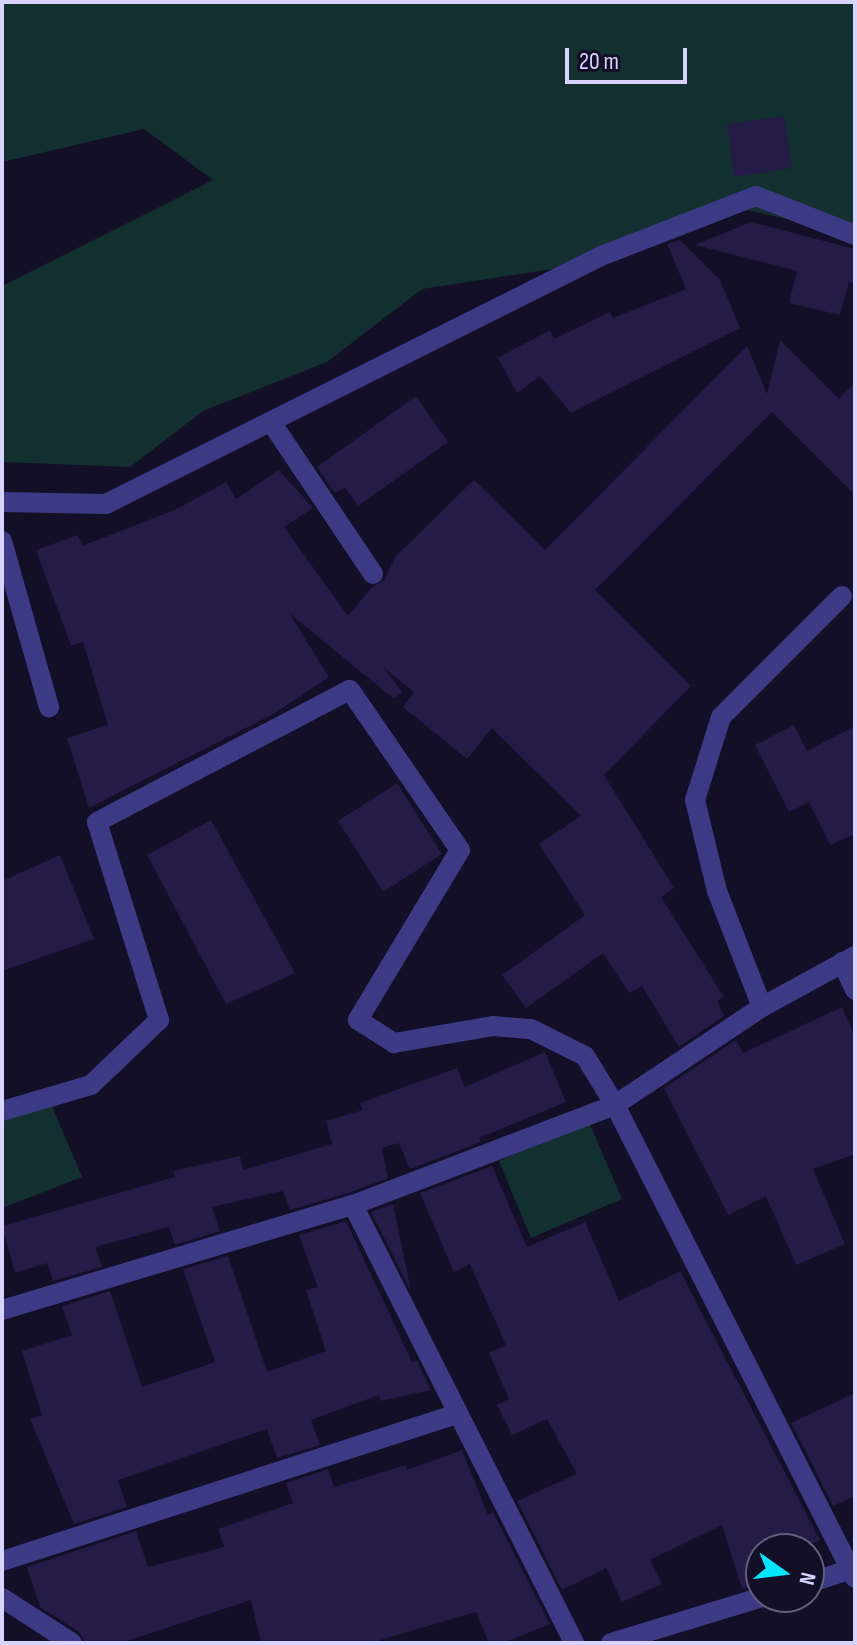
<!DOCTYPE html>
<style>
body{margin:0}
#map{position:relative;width:857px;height:1645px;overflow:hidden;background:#130f26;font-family:"Sofia Sans Condensed",sans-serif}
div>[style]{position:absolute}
.green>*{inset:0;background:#12302f}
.building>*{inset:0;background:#241b47}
.service>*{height:20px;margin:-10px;padding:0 10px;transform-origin:10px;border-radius:10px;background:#3d3a85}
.minor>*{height:20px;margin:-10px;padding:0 10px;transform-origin:10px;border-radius:10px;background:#3d3a85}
span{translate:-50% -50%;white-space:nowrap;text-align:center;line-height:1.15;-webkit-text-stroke:7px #130f26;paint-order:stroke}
.frame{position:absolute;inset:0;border:4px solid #d9d4ff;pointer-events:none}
.north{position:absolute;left:745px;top:1533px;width:80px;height:80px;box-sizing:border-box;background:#130f26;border:2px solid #625e7d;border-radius:50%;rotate:104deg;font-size:22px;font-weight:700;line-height:32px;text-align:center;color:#d9d4ff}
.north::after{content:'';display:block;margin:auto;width:28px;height:36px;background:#00e5ff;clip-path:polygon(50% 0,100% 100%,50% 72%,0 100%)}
.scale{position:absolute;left:565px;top:48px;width:122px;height:36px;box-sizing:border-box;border:4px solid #d9d4ff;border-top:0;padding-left:10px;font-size:24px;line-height:28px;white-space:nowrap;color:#d9d4ff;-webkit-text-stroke:6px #130f26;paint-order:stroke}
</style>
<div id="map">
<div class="green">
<i style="clip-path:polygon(2px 2px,855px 2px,855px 234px,742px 209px,566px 267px,422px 289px,327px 362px,203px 411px,130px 467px,2px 462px,2px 286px,213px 180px,144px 129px,2px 162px)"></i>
<i style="clip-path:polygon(50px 1101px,82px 1177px,2px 1208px,2px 1112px)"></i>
<i style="clip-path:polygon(589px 1122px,622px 1199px,531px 1238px,499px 1161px)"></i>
</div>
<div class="building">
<i style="clip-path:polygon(784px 116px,792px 168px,734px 177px,727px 124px)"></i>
<i style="clip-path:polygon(751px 222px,855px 249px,855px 283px,849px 282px,840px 315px,789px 303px,797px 271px,695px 245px)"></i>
<i style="clip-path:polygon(680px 240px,720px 280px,740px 328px,571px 413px,540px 376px,517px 393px,498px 358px,550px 330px,554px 339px,610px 312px,613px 318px,686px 289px,667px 244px)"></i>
<i style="clip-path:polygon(780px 340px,839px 399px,855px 382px,855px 495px,772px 412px,595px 590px,691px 686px,604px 775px,674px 888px,661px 897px,724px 997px,717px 1001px,724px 1016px,679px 1047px,642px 986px,629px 993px,603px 953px,526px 1008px,502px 975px,585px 915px,539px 844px,581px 816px,492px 728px,467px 759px,403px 707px,414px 692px,384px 668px,402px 692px,394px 699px,289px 613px,329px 677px,275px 713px,89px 808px,67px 738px,108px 725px,83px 642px,71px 646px,36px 550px,78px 535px,82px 546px,177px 509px,226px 482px,236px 499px,279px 470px,313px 508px,284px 527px,348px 616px,372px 587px,384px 580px,396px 556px,474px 480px,545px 550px,747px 346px,767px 394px)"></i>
<i style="clip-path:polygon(416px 396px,448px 442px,358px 506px,345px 487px,335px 493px,317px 467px)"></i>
<i style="clip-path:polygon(794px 725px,807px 751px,855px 726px,855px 834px,830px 845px,809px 802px,789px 812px,755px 745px)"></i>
<i style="clip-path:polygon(397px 783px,442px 854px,383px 892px,338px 821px)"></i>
<i style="clip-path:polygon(211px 820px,295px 973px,226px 1004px,147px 855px)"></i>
<i style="clip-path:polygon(60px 855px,94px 939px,2px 971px,2px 881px)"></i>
<i style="clip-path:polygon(842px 1007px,855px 1036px,855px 1154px,813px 1169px,845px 1244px,796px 1265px,766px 1196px,728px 1215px,664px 1088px,736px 1040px,743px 1053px)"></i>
<i style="clip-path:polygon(545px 1052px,566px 1102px,479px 1138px,481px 1142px,410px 1169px,399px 1143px,382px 1148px,388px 1178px,349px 1193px,290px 1210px,283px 1191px,212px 1207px,220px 1231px,175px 1245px,169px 1227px,95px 1247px,102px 1267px,53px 1281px,47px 1263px,15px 1273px,2px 1226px,175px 1177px,173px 1171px,240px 1156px,243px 1170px,332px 1144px,326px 1121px,363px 1110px,360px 1103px,457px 1068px,465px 1087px)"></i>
<i style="clip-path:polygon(492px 1166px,527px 1247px,585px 1222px,619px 1301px,680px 1271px,820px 1540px,801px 1549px,761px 1549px,761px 1584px,742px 1589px,722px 1525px,650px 1560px,662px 1584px,622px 1602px,606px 1568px,562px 1590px,517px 1501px,577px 1474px,547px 1419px,512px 1435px,497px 1405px,509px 1399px,489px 1353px,506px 1345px,470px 1264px,454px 1272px,420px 1193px)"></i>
<i style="clip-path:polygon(393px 1204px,411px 1291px,371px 1212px)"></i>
<i style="clip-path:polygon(346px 1221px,412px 1362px,417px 1361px,431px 1390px,380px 1401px,379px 1395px,311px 1420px,320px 1445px,277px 1458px,267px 1429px,118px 1480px,127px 1507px,74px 1524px,30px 1419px,42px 1415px,22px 1351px,72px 1335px,62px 1306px,110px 1291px,142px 1387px,215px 1362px,183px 1269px,228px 1256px,267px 1372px,326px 1351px,306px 1290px,318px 1287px,299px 1235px)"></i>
<i style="clip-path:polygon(855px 1393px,855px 1496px,833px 1506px,791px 1423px)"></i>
<i style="clip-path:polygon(462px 1450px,488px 1515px,493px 1512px,550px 1624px,503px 1643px,489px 1643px,476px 1612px,370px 1643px,261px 1643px,251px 1600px,121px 1643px,85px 1643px,79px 1632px,40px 1607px,27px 1567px,136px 1531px,148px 1567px,224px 1547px,218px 1529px,293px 1503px,286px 1483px,328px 1469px,334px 1487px,406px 1465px,407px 1470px)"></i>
</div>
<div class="service">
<i style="left:762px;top:1007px;width:124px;rotate:-111.2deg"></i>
<i style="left:717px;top:891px;width:94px;rotate:-103.6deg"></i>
<i style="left:695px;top:800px;width:87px;rotate:-72.6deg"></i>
<i style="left:721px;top:717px;width:171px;rotate:-45deg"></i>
</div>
<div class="minor">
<i style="left:271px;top:422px;width:183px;rotate:56.1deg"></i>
<i style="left:2px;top:502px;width:104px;rotate:1.1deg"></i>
<i style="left:106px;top:504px;width:554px;rotate:-26.61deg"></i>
<i style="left:601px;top:256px;width:166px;rotate:-21.2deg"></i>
<i style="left:756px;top:196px;width:106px;rotate:21.5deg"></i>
<i style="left:2px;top:541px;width:173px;rotate:74.2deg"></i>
<i style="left:842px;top:962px;width:31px;rotate:65deg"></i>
<i style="left:2px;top:1111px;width:93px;rotate:-16.3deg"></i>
<i style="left:91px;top:1085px;width:94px;rotate:-43.7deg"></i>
<i style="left:159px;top:1020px;width:207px;rotate:-107.4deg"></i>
<i style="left:97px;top:822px;width:285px;rotate:-27.6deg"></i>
<i style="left:350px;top:690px;width:194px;rotate:55.5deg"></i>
<i style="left:460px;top:850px;width:198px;rotate:121deg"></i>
<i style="left:358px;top:1020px;width:43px;rotate:32.6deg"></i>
<i style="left:394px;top:1043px;width:100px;rotate:-9.7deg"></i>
<i style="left:493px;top:1026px;width:38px;rotate:5deg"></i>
<i style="left:531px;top:1029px;width:60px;rotate:26.6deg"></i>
<i style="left:585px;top:1056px;width:57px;rotate:58.5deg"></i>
<i style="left:615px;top:1105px;width:530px;rotate:63.1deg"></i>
<i style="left:353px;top:1205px;width:491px;rotate:63.2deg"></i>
<i style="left:2px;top:1310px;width:366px;rotate:-16.7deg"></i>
<i style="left:353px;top:1205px;width:280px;rotate:-20.9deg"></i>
<i style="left:615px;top:1105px;width:177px;rotate:-33.7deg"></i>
<i style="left:762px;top:1007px;width:106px;rotate:-28.7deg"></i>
<i style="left:2px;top:1561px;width:478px;rotate:-17.9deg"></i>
<i style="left:809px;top:1583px;width:48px;rotate:-18.1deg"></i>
<i style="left:2px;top:1598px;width:83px;rotate:32.7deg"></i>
<i style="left:611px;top:1643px;width:158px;rotate:-16.9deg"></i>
</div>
<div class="frame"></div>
<div class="north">N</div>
<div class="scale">20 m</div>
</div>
